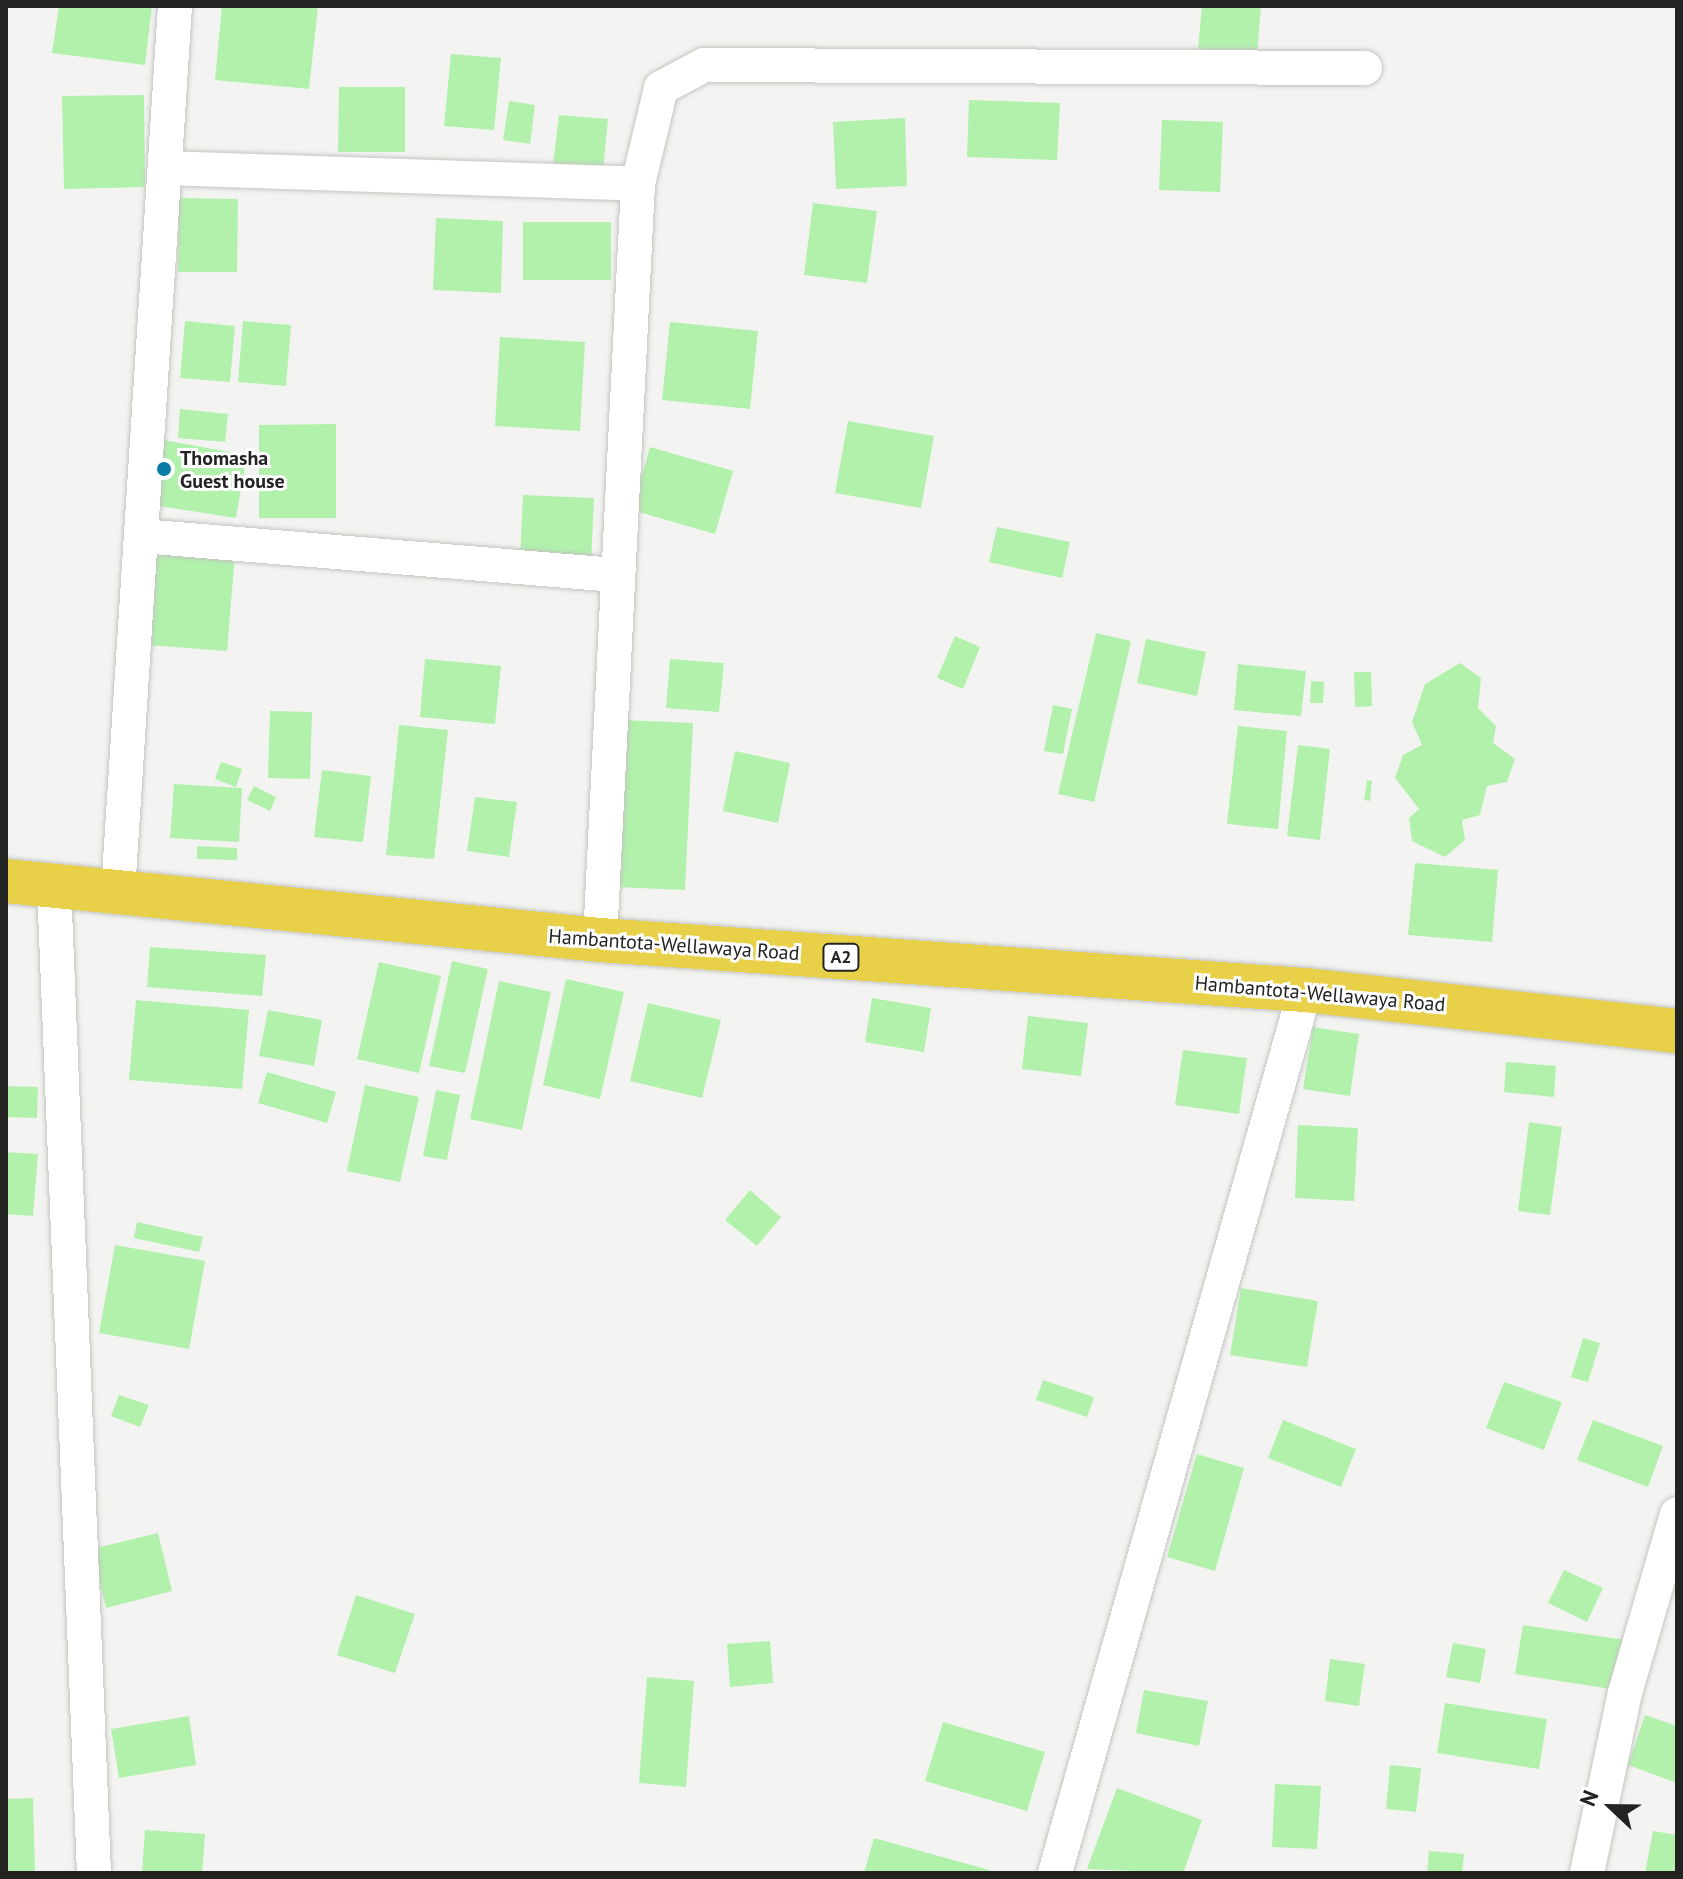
<!DOCTYPE html>
<style>
body{margin:0}
#map{position:relative;width:1683px;height:1879px;overflow:hidden;background:#f3f4f1;font-family:"PT Sans",sans-serif}
div>[style]{position:absolute}
.building>*{inset:0;background:#b1f1ac}
.roads{filter:drop-shadow(0 0 2px #c4c5c1) drop-shadow(0 0 2px #c4c5c1)}
.street>*{height:34px;margin:-17px;padding:0 17px;transform-origin:17px;border-radius:17px;background:#fff}
.highway>*{height:44px;margin:-22px;padding:0 22px;transform-origin:22px;border-radius:22px;background:#e9d049}
.dots>*{width:22px;height:22px;translate:-50% -50%;box-sizing:border-box;border:4px solid #fff;border-radius:50%}
span{translate:-50% -50%;white-space:nowrap;text-align:center;line-height:1.15;-webkit-text-stroke:6px #fff;paint-order:stroke}
.shield-label span{padding:2px 6px;background:#fff;border:2px solid;border-radius:6px;-webkit-text-stroke-width:0}
.shield-label{font-size:18px;color:#232322;font-weight:700}
.poi-label{font-size:20px;color:#232322;font-weight:700}
.left{translate:0 -50%;text-align:left}
.street-label{font-size:20px;color:#232322}
.frame{position:absolute;inset:0;border:8px solid #232322;pointer-events:none}
.north{position:absolute;left:1571px;top:1767px;width:80px;height:80px;-webkit-text-stroke:6px #fff;paint-order:stroke;rotate:292deg;font-size:22px;font-weight:700;line-height:32px;text-align:center;color:#232322}
.north::after{content:'';display:block;margin:auto;width:28px;height:36px;background:#232322;clip-path:polygon(50% 0,100% 100%,50% 72%,0 100%)}
</style>
<div id="map">
<div class="building">
<i style="clip-path:polygon(59px 6px,152px 6px,145px 65px,52px 53px)"></i>
<i style="clip-path:polygon(222px 6px,318px 6px,309px 89px,215px 80px)"></i>
<i style="clip-path:polygon(1202px 6px,1261px 6px,1257px 54px,1198px 49px)"></i>
<i style="clip-path:polygon(451px 54px,501px 58px,494px 130px,444px 126px)"></i>
<i style="clip-path:polygon(339px 87px,405px 87px,405px 152px,338px 152px)"></i>
<i style="clip-path:polygon(144px 95px,145px 187px,64px 189px,62px 96px)"></i>
<i style="clip-path:polygon(969px 100px,1060px 103px,1057px 160px,967px 157px)"></i>
<i style="clip-path:polygon(509px 101px,535px 105px,530px 144px,503px 140px)"></i>
<i style="clip-path:polygon(559px 115px,608px 119px,603px 171px,553px 166px)"></i>
<i style="clip-path:polygon(905px 118px,907px 186px,836px 189px,833px 122px)"></i>
<i style="clip-path:polygon(1162px 120px,1223px 122px,1220px 192px,1159px 190px)"></i>
<i style="clip-path:polygon(179px 198px,238px 199px,237px 272px,178px 272px)"></i>
<i style="clip-path:polygon(813px 203px,877px 211px,867px 283px,804px 275px)"></i>
<i style="clip-path:polygon(436px 218px,503px 221px,501px 293px,433px 290px)"></i>
<i style="clip-path:polygon(523px 222px,611px 222px,611px 280px,523px 280px)"></i>
<i style="clip-path:polygon(185px 321px,235px 326px,230px 382px,180px 378px)"></i>
<i style="clip-path:polygon(243px 321px,291px 325px,286px 386px,238px 382px)"></i>
<i style="clip-path:polygon(670px 322px,758px 331px,750px 409px,662px 400px)"></i>
<i style="clip-path:polygon(500px 337px,585px 342px,580px 431px,495px 426px)"></i>
<i style="clip-path:polygon(180px 409px,228px 414px,225px 442px,178px 438px)"></i>
<i style="clip-path:polygon(848px 421px,934px 436px,921px 508px,835px 493px)"></i>
<i style="clip-path:polygon(336px 424px,336px 518px,259px 518px,259px 425px)"></i>
<i style="clip-path:polygon(163px 440px,247px 455px,236px 518px,152px 505px)"></i>
<i style="clip-path:polygon(650px 447px,733px 471px,715px 534px,632px 510px)"></i>
<i style="clip-path:polygon(523px 495px,594px 498px,591px 564px,520px 561px)"></i>
<i style="clip-path:polygon(997px 527px,1070px 542px,1062px 578px,989px 562px)"></i>
<i style="clip-path:polygon(156px 547px,235px 554px,227px 651px,148px 645px)"></i>
<i style="clip-path:polygon(1096px 633px,1131px 641px,1094px 802px,1058px 794px)"></i>
<i style="clip-path:polygon(955px 636px,980px 647px,963px 689px,937px 678px)"></i>
<i style="clip-path:polygon(1146px 639px,1206px 652px,1197px 696px,1137px 683px)"></i>
<i style="clip-path:polygon(425px 659px,501px 666px,495px 724px,420px 717px)"></i>
<i style="clip-path:polygon(670px 659px,724px 663px,719px 712px,666px 708px)"></i>
<i style="clip-path:polygon(1460px 663px,1481px 678px,1478px 708px,1496px 726px,1493px 743px,1515px 759px,1507px 782px,1487px 786px,1480px 815px,1462px 820px,1465px 840px,1445px 857px,1412px 841px,1409px 818px,1419px 809px,1395px 778px,1403px 755px,1422px 745px,1412px 722px,1425px 684px)"></i>
<i style="clip-path:polygon(1238px 664px,1306px 671px,1301px 716px,1234px 710px)"></i>
<i style="clip-path:polygon(1354px 672px,1371px 672px,1372px 706px,1355px 707px)"></i>
<i style="clip-path:polygon(1311px 681px,1324px 682px,1323px 703px,1310px 703px)"></i>
<i style="clip-path:polygon(1053px 705px,1072px 709px,1063px 754px,1044px 751px)"></i>
<i style="clip-path:polygon(270px 711px,312px 712px,310px 779px,268px 778px)"></i>
<i style="clip-path:polygon(623px 720px,693px 723px,685px 890px,615px 887px)"></i>
<i style="clip-path:polygon(399px 725px,448px 730px,434px 859px,386px 855px)"></i>
<i style="clip-path:polygon(1238px 726px,1287px 731px,1278px 829px,1227px 824px)"></i>
<i style="clip-path:polygon(1298px 745px,1330px 749px,1320px 840px,1287px 836px)"></i>
<i style="clip-path:polygon(735px 751px,790px 763px,778px 823px,723px 811px)"></i>
<i style="clip-path:polygon(221px 762px,242px 769px,236px 787px,215px 779px)"></i>
<i style="clip-path:polygon(322px 770px,371px 776px,363px 842px,314px 837px)"></i>
<i style="clip-path:polygon(1367px 780px,1372px 781px,1370px 801px,1364px 800px)"></i>
<i style="clip-path:polygon(174px 784px,242px 788px,239px 842px,170px 838px)"></i>
<i style="clip-path:polygon(254px 786px,276px 797px,270px 811px,247px 800px)"></i>
<i style="clip-path:polygon(475px 797px,517px 802px,509px 857px,467px 851px)"></i>
<i style="clip-path:polygon(197px 846px,237px 848px,237px 860px,197px 859px)"></i>
<i style="clip-path:polygon(1415px 863px,1498px 870px,1492px 942px,1408px 935px)"></i>
<i style="clip-path:polygon(150px 947px,266px 955px,262px 996px,147px 987px)"></i>
<i style="clip-path:polygon(452px 961px,488px 969px,465px 1073px,429px 1066px)"></i>
<i style="clip-path:polygon(379px 962px,441px 976px,419px 1073px,357px 1059px)"></i>
<i style="clip-path:polygon(566px 979px,624px 992px,600px 1099px,543px 1085px)"></i>
<i style="clip-path:polygon(499px 981px,551px 992px,522px 1130px,470px 1119px)"></i>
<i style="clip-path:polygon(872px 998px,931px 1008px,924px 1052px,865px 1042px)"></i>
<i style="clip-path:polygon(136px 1000px,249px 1010px,242px 1089px,129px 1080px)"></i>
<i style="clip-path:polygon(648px 1003px,721px 1020px,702px 1098px,630px 1081px)"></i>
<i style="clip-path:polygon(268px 1010px,322px 1020px,314px 1066px,259px 1056px)"></i>
<i style="clip-path:polygon(1028px 1016px,1088px 1023px,1081px 1076px,1022px 1069px)"></i>
<i style="clip-path:polygon(1313px 1027px,1359px 1034px,1350px 1096px,1303px 1089px)"></i>
<i style="clip-path:polygon(1183px 1050px,1247px 1058px,1239px 1114px,1175px 1105px)"></i>
<i style="clip-path:polygon(1506px 1062px,1556px 1066px,1554px 1097px,1504px 1092px)"></i>
<i style="clip-path:polygon(267px 1072px,336px 1092px,327px 1123px,258px 1103px)"></i>
<i style="clip-path:polygon(365px 1085px,419px 1097px,400px 1182px,347px 1171px)"></i>
<i style="clip-path:polygon(6px 1086px,38px 1087px,37px 1118px,6px 1117px)"></i>
<i style="clip-path:polygon(436px 1090px,460px 1095px,447px 1160px,423px 1156px)"></i>
<i style="clip-path:polygon(1529px 1122px,1562px 1127px,1550px 1215px,1518px 1211px)"></i>
<i style="clip-path:polygon(1298px 1125px,1358px 1128px,1354px 1201px,1295px 1198px)"></i>
<i style="clip-path:polygon(6px 1152px,38px 1154px,33px 1216px,6px 1214px)"></i>
<i style="clip-path:polygon(750px 1190px,781px 1217px,757px 1246px,725px 1220px)"></i>
<i style="clip-path:polygon(137px 1222px,203px 1237px,199px 1252px,134px 1238px)"></i>
<i style="clip-path:polygon(115px 1245px,205px 1261px,189px 1349px,99px 1333px)"></i>
<i style="clip-path:polygon(1241px 1288px,1318px 1301px,1307px 1367px,1230px 1355px)"></i>
<i style="clip-path:polygon(1583px 1338px,1600px 1343px,1588px 1382px,1571px 1377px)"></i>
<i style="clip-path:polygon(1043px 1380px,1094px 1397px,1087px 1417px,1036px 1400px)"></i>
<i style="clip-path:polygon(1504px 1382px,1562px 1402px,1544px 1450px,1486px 1428px)"></i>
<i style="clip-path:polygon(119px 1395px,149px 1405px,140px 1427px,111px 1416px)"></i>
<i style="clip-path:polygon(1283px 1420px,1356px 1449px,1341px 1487px,1268px 1458px)"></i>
<i style="clip-path:polygon(1593px 1420px,1663px 1446px,1648px 1487px,1577px 1460px)"></i>
<i style="clip-path:polygon(1197px 1454px,1244px 1468px,1215px 1571px,1167px 1557px)"></i>
<i style="clip-path:polygon(158px 1533px,172px 1591px,106px 1608px,92px 1549px)"></i>
<i style="clip-path:polygon(1564px 1570px,1603px 1588px,1587px 1622px,1548px 1603px)"></i>
<i style="clip-path:polygon(356px 1595px,415px 1614px,395px 1673px,337px 1655px)"></i>
<i style="clip-path:polygon(1523px 1625px,1626px 1640px,1618px 1690px,1515px 1674px)"></i>
<i style="clip-path:polygon(770px 1641px,773px 1683px,730px 1687px,727px 1644px)"></i>
<i style="clip-path:polygon(1453px 1643px,1486px 1649px,1480px 1683px,1446px 1677px)"></i>
<i style="clip-path:polygon(1330px 1659px,1365px 1664px,1359px 1706px,1325px 1701px)"></i>
<i style="clip-path:polygon(647px 1677px,694px 1681px,686px 1787px,639px 1783px)"></i>
<i style="clip-path:polygon(1144px 1690px,1208px 1701px,1199px 1746px,1136px 1733px)"></i>
<i style="clip-path:polygon(1445px 1703px,1547px 1719px,1539px 1769px,1437px 1753px)"></i>
<i style="clip-path:polygon(1645px 1715px,1677px 1726px,1677px 1783px,1628px 1765px)"></i>
<i style="clip-path:polygon(189px 1716px,196px 1765px,119px 1778px,111px 1729px)"></i>
<i style="clip-path:polygon(943px 1722px,1045px 1752px,1027px 1811px,925px 1781px)"></i>
<i style="clip-path:polygon(1390px 1765px,1421px 1768px,1416px 1812px,1386px 1809px)"></i>
<i style="clip-path:polygon(1275px 1784px,1321px 1786px,1317px 1849px,1272px 1847px)"></i>
<i style="clip-path:polygon(1117px 1788px,1202px 1820px,1183px 1873px,1087px 1869px)"></i>
<i style="clip-path:polygon(33px 1798px,35px 1873px,6px 1873px,6px 1799px)"></i>
<i style="clip-path:polygon(145px 1830px,205px 1834px,202px 1873px,142px 1873px)"></i>
<i style="clip-path:polygon(1653px 1831px,1677px 1835px,1677px 1873px,1645px 1873px)"></i>
<i style="clip-path:polygon(874px 1838px,996px 1872px,996px 1873px,864px 1873px)"></i>
<i style="clip-path:polygon(1429px 1851px,1464px 1854px,1462px 1873px,1427px 1873px)"></i>
</div>
<div class="roads">
<div class="street">
<i style="left:165px;top:168px;width:473px;rotate:1.9deg"></i>
<i style="left:141px;top:536px;width:479px;rotate:4.7deg"></i>
<i style="left:54px;top:886px;width:988px;rotate:87.68deg"></i>
<i style="left:118px;top:892px;width:888px;rotate:-86.32deg"></i>
<i style="left:600px;top:940px;width:757px;rotate:-87.12deg"></i>
<i style="left:638px;top:184px;width:99px;rotate:-76.5deg"></i>
<i style="left:661px;top:88px;width:49px;rotate:-28.1deg"></i>
<i style="left:704px;top:65px;width:661px;rotate:0.26deg"></i>
<i style="left:1055px;top:1873px;width:918px;rotate:-74.19deg"></i>
<i style="left:1587px;top:1873px;width:184px;rotate:-78.1deg"></i>
<i style="left:1625px;top:1693px;width:186px;rotate:-73.8deg"></i>
</div>
<div class="highway">
<i style="left:6px;top:881px;width:597px;rotate:5.67deg"></i>
<i style="left:600px;top:940px;width:707px;rotate:4.06deg"></i>
<i style="left:1305px;top:990px;width:374px;rotate:6.3deg"></i>
</div>
</div>
<div class="dots">
<i style="left:164px;top:469px;background:#0b7ca5"></i>
</div>
<div class="shield-label">
<span style="left:841px;top:957px">A2</span>
</div>
<div class="poi-label">
<span class="left" style="left:180px;top:470px">Thomasha<br>Guest house</span>
</div>
<div class="street-label">
<span style="left:674px;top:945px;rotate:4deg">Hambantota-Wellawaya Road</span>
<span style="left:1320px;top:994px;rotate:5deg">Hambantota-Wellawaya Road</span>
</div>
<div class="frame"></div>
<div class="north">N</div>
</div>
